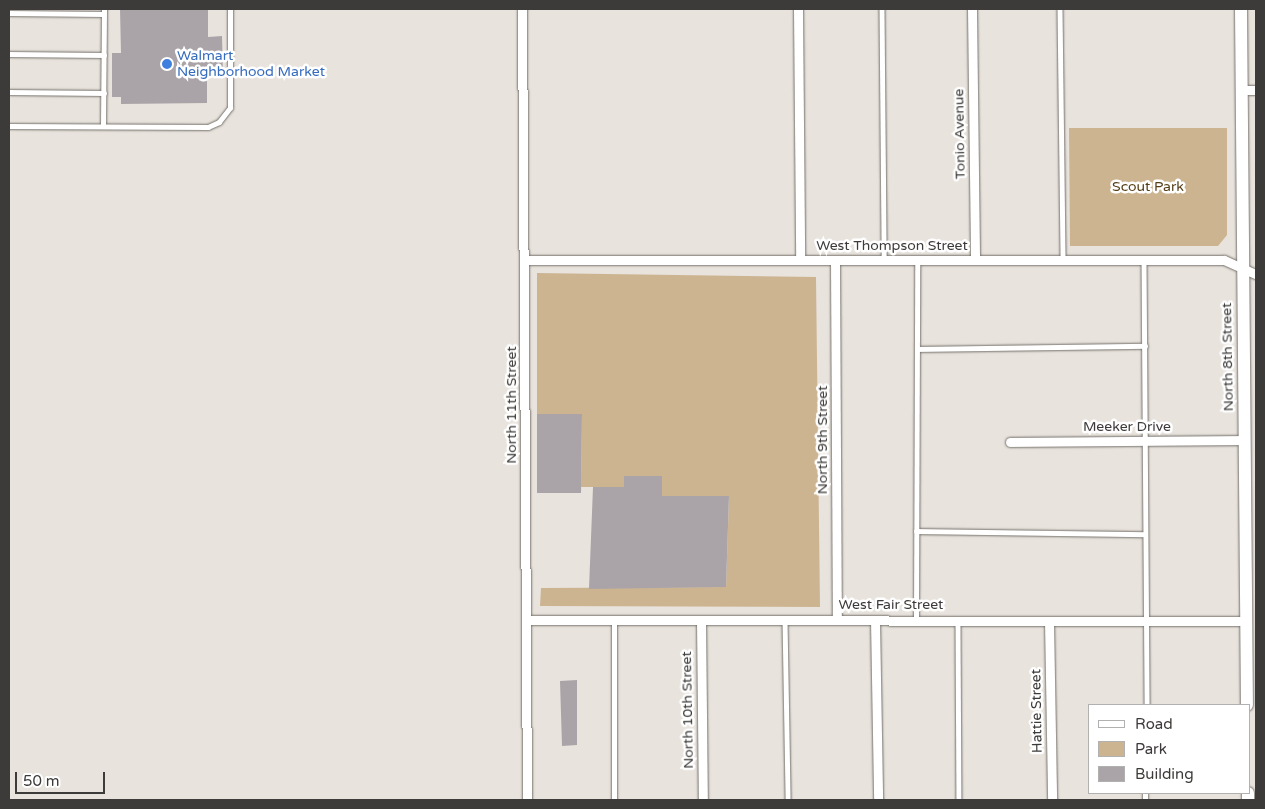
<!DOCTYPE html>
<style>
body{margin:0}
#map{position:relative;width:1265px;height:809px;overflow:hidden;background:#e8e3dd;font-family:"Varela Round",sans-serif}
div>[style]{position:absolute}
.green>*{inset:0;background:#cdb491}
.building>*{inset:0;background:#aaa4a8}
.roads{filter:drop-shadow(0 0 1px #74706a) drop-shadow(0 0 1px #74706a)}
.lane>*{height:4.5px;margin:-2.25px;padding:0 2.25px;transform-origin:2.25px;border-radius:2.25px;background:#fff}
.street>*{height:9px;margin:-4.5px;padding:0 4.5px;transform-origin:4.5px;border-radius:4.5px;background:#fff}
.secondary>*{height:12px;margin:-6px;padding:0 6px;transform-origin:6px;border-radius:6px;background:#fff}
.dots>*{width:14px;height:14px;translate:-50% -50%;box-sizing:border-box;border:2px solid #fff;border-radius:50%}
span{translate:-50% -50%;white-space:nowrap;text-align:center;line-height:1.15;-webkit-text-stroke:5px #fff;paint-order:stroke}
.shop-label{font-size:14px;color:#366cbe}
.left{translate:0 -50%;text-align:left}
.street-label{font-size:14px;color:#3d3b39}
.park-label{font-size:14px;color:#563e16}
.frame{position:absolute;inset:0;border:10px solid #3d3b39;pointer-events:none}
.legend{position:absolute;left:1088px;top:704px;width:162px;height:90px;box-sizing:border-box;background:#fff;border:1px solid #b1b1b0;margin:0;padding:6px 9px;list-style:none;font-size:15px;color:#3d3b39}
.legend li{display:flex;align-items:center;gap:10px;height:25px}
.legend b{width:25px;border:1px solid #b1b1b0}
.scale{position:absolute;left:15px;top:772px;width:90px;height:22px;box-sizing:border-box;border:2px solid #3d3b39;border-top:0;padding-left:6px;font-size:15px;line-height:18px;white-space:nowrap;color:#3d3b39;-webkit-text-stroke:4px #fff;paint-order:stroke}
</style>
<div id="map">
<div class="green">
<i style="clip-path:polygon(1069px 128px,1227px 128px,1227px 235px,1218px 246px,1070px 246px)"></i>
<i style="clip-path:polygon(537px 273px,816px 277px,820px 607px,540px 606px,541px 588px,726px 587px,729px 497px,662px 496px,662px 476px,625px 476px,624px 487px,581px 487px,582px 415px,537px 414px)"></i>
</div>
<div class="building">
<i style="clip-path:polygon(120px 9px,208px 9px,208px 37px,222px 36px,223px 77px,207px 77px,207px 103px,121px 104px,121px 97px,112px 97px,112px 53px,121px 53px)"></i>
<i style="clip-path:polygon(537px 414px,582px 414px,581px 493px,537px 493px)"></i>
<i style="clip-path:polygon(624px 476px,662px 476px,662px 496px,729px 496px,726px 587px,589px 589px,593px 487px,624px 487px)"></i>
<i style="clip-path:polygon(577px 680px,577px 745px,562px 746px,560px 681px)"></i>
</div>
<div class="roads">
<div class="lane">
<i style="left:882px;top:9px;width:251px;rotate:89.5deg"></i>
<i style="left:1060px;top:9px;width:251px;rotate:89.3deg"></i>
<i style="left:9px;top:13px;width:95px;rotate:0.6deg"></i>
<i style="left:9px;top:54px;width:95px;rotate:0.6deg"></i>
<i style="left:9px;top:92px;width:95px;rotate:0.6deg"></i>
<i style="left:9px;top:126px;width:199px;rotate:0.3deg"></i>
<i style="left:208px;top:127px;width:12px;rotate:-24deg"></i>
<i style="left:219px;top:122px;width:18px;rotate:-52deg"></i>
<i style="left:230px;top:108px;width:99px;rotate:-90deg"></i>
<i style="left:103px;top:126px;width:117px;rotate:-89.5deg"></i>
<i style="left:1144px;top:260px;width:445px;rotate:89.6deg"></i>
<i style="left:917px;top:349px;width:228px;rotate:-0.8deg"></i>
<i style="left:916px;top:531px;width:229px;rotate:0.8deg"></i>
<i style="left:785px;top:620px;width:180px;rotate:89deg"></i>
<i style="left:916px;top:620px;width:360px;rotate:-89.8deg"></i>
<i style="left:958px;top:621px;width:179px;rotate:89.7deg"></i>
<i style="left:614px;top:800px;width:180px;rotate:-90deg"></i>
<i style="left:1145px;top:800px;width:7px;rotate:-90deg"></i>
</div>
<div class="street">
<i style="left:522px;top:9px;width:791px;rotate:89.64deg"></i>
<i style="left:798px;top:9px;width:251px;rotate:89.5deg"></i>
<i style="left:972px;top:9px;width:250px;rotate:89.3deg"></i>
<i style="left:1242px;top:90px;width:14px"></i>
<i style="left:525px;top:260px;width:699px"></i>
<i style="left:1224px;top:260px;width:35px;rotate:24deg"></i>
<i style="left:835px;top:260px;width:360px;rotate:89.7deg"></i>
<i style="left:1010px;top:442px;width:234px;rotate:-0.5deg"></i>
<i style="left:526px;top:620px;width:721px;rotate:0.08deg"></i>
<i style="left:701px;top:620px;width:180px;rotate:89.4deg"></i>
<i style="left:875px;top:620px;width:180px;rotate:89deg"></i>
<i style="left:1049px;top:621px;width:179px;rotate:89deg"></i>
</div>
<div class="secondary">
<i style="left:1241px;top:9px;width:696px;rotate:89.51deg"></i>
<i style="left:1248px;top:793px;width:7px;rotate:90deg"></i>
</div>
</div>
<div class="dots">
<i style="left:167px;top:64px;background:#3f7fe0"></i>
</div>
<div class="shop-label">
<span class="left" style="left:177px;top:64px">Walmart<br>Neighborhood Market</span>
</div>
<div class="street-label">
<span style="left:960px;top:134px;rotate:-91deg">Tonio Avenue</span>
<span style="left:892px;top:246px">West Thompson Street</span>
<span style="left:1228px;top:357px;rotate:-91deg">North 8th Street</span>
<span style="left:512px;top:405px;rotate:-90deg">North 11th Street</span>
<span style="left:1127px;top:427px">Meeker Drive</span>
<span style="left:823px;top:440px;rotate:-90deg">North 9th Street</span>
<span style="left:891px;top:605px">West Fair Street</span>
<span style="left:688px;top:710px;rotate:-91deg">North 10th Street</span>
<span style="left:1037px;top:711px;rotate:-91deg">Hattie Street</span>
</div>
<div class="park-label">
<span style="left:1148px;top:187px">Scout Park</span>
</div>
<div class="frame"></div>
<ul class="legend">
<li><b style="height:6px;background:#fff"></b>Road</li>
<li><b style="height:14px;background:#cdb491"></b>Park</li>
<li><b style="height:14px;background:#aaa4a8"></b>Building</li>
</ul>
<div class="scale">50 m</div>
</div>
